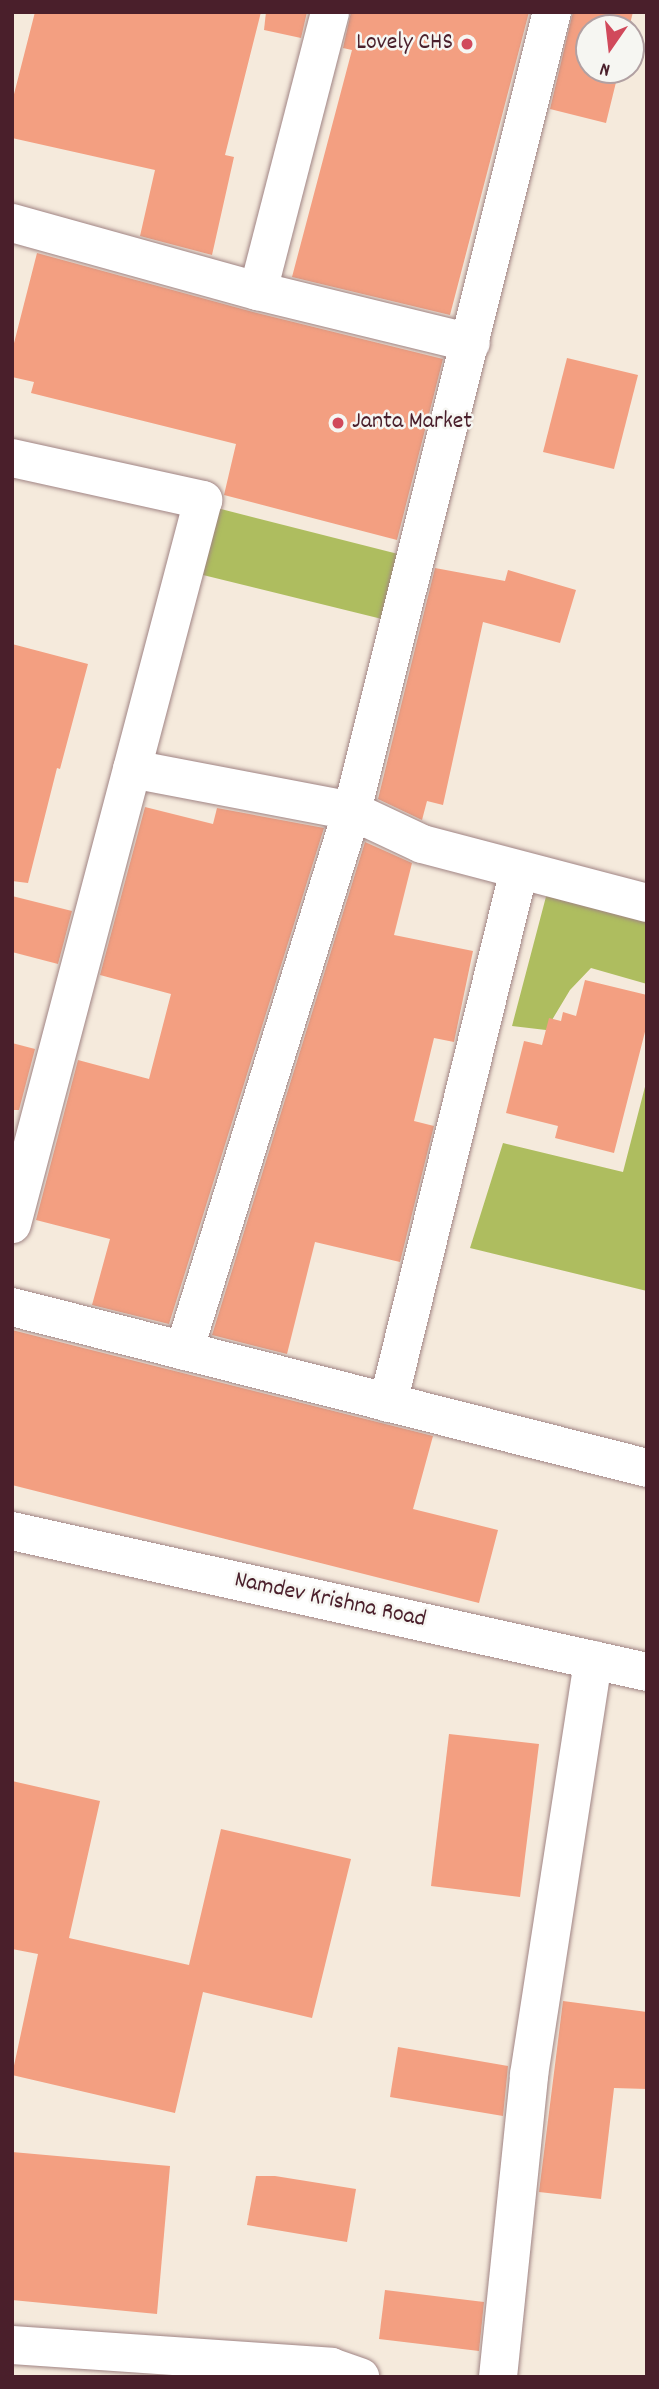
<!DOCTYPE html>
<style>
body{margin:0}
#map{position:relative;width:659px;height:2389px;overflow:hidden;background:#f5eadc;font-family:Dekko,sans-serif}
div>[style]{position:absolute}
.green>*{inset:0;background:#aebd5f}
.building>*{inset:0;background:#f39f81}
.roads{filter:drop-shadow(0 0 2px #a08484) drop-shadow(0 0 2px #a08484)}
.street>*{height:38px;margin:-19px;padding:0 19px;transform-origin:19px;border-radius:19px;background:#fff}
.dots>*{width:19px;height:19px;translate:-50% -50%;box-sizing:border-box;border:4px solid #f6f6f2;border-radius:50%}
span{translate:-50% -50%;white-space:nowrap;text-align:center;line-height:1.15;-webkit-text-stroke:5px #f6f6f2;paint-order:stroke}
.poi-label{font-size:24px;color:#4a1f2b}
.right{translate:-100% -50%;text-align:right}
.left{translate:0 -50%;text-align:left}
.street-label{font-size:24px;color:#4a1f2b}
.frame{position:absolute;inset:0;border:14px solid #4a1f2b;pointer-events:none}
.north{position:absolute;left:575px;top:14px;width:70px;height:70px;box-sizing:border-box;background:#f6f6f2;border:2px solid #b1a0a2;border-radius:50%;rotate:194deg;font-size:19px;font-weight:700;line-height:28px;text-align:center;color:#4a1f2b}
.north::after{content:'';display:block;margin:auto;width:24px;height:32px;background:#d1495b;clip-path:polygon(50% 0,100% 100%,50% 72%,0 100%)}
</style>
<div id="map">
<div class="green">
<i style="clip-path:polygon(217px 508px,402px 555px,386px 620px,203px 575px)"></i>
<i style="clip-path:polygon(548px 889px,647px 915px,647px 984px,591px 968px,570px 990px,546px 1030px,512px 1026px)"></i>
<i style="clip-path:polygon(647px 1079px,647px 1291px,470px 1248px,503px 1143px,623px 1172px)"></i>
</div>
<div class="building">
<i style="clip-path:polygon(35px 12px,261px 12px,225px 155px,234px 157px,212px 255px,140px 236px,155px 170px,12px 138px,12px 102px)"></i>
<i style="clip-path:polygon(266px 12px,307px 12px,301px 38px,264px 30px)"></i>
<i style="clip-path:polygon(351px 12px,529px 12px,450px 315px,292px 277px,352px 50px,343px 48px)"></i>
<i style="clip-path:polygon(573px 12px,633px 12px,629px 28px,589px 28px,589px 70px,619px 70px,606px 123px,550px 109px)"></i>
<i style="clip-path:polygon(37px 253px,253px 312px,443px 359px,397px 540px,224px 495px,236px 444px,31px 393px,34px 382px,12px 377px,12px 351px)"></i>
<i style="clip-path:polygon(567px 358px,638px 375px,614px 469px,543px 452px)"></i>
<i style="clip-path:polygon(435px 568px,505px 581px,508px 570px,576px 590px,560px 643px,483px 622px,443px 805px,427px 801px,422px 820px,378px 799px)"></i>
<i style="clip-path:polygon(12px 644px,88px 664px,60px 769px,57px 768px,28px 883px,12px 881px)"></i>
<i style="clip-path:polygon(145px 807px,213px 824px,217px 808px,324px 828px,169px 1324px,92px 1305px,110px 1239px,36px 1220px,78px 1060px,149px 1079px,171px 994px,100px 975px)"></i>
<i style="clip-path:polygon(365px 842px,412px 863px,394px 935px,473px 951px,454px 1042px,434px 1038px,414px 1121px,434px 1126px,400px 1262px,315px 1242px,287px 1354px,212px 1335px)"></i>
<i style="clip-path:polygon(12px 896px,72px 911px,58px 964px,12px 952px)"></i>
<i style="clip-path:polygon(585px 980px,647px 995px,647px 1024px,614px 1153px,555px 1138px,558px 1126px,506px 1113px,524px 1041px,542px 1045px,549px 1018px,561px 1021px,563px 1012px,576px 1016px)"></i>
<i style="clip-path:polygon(12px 1043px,35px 1049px,19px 1110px,12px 1110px)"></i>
<i style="clip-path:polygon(12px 1330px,433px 1436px,413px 1509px,498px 1530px,479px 1603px,12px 1485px)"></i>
<i style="clip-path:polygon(449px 1734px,539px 1744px,520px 1897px,431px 1886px)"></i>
<i style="clip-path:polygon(12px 1781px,100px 1801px,69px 1938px,189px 1965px,221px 1829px,351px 1859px,312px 2018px,203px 1992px,175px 2113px,12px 2075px,38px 1954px,12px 1949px)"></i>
<i style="clip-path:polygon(563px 2001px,647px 2012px,647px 2089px,614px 2088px,601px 2199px,539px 2192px)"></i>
<i style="clip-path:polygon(398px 2047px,508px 2066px,503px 2116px,390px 2097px)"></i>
<i style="clip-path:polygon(12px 2152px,170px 2166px,157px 2314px,12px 2300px)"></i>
<i style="clip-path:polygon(256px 2176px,275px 2176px,356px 2189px,347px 2242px,247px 2225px)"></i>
<i style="clip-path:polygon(385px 2290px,484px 2302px,479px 2351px,379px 2339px)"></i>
</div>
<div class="roads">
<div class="street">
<i style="left:12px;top:223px;width:255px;rotate:15.5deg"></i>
<i style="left:258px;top:291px;width:219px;rotate:13.7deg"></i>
<i style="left:258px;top:291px;width:288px;rotate:-75.5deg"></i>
<i style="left:12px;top:458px;width:196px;rotate:12.4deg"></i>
<i style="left:203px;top:500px;width:749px;rotate:104.78deg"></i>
<i style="left:132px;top:769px;width:224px;rotate:10.8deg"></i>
<i style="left:352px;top:811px;width:77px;rotate:25.2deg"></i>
<i style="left:422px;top:844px;width:233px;rotate:14.7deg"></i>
<i style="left:12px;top:1307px;width:655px;rotate:14.23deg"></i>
<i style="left:184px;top:1351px;width:566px;rotate:-72.72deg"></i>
<i style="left:352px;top:811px;width:824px;rotate:-75.95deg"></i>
<i style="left:388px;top:1403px;width:549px;rotate:-76.19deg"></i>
<i style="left:12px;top:1531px;width:650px;rotate:12.52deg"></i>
<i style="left:12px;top:2345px;width:320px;rotate:3.9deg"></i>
<i style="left:331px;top:2367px;width:31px;rotate:19deg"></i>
<i style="left:498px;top:2377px;width:304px;rotate:-84.1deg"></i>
<i style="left:529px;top:2075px;width:420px;rotate:-81.2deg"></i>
</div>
</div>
<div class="dots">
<i style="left:467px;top:44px;background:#d1495b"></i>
<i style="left:338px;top:423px;background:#d1495b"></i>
</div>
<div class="poi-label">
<span class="right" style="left:453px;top:44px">Lovely CHS</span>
<span class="left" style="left:352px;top:423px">Janta Market</span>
</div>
<div class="street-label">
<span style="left:330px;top:1601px;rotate:12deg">Namdev Krishna Road</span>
</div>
<div class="frame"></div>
<div class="north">N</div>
</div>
